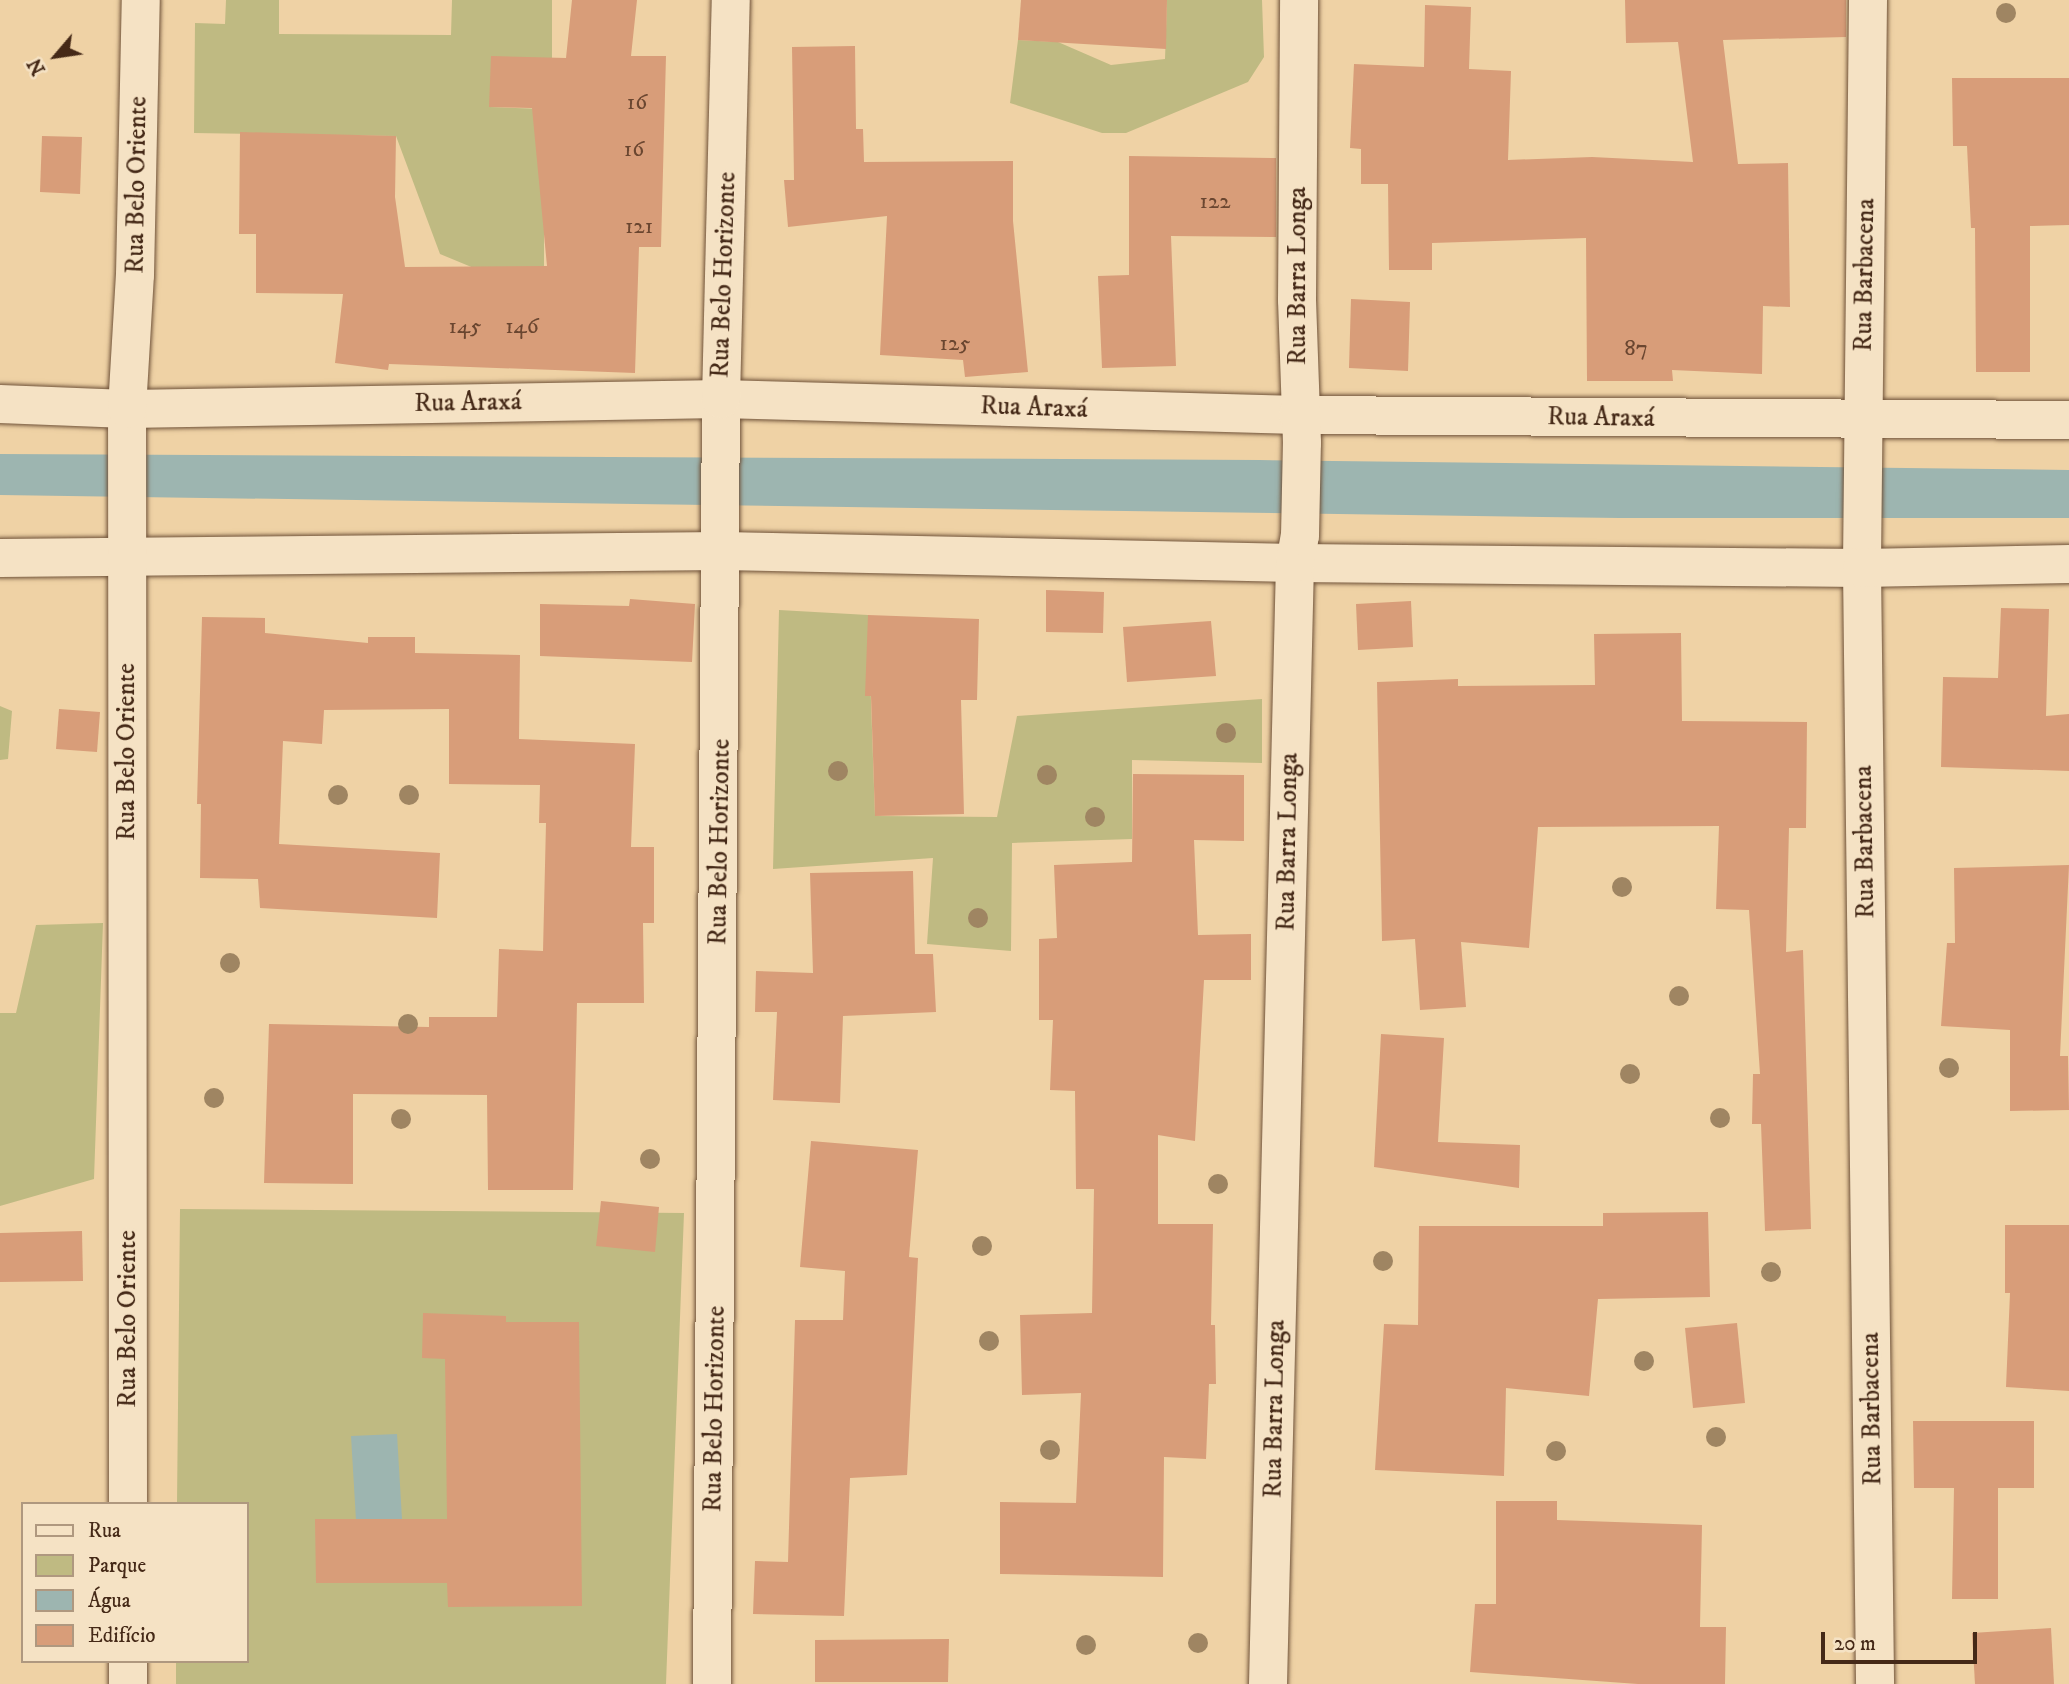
<!DOCTYPE html>
<meta charset="utf-8">
<style>
body{margin:0}
#map{position:relative;width:2069px;height:1684px;overflow:hidden;background:#efd2a5;font-family:"IM FELL DW Pica",serif}
div>[style]{position:absolute}
.green>*{inset:0;background:#bfba82}
.water>*{inset:0;background:#9db5b0}
.building>*{inset:0;background:#d89d79}
.roads{filter:drop-shadow(0 0 2px #70533a) drop-shadow(0 0 2px #70533a)}
.street>*{height:38px;margin:-19px;padding:0 19px;transform-origin:19px;border-radius:19px;background:#f5e2c4}
.trees>*{width:20px;height:20px;margin:-10px;border-radius:50%;background:#9f8562}
span{translate:-50% -50%;white-space:nowrap;text-align:center;line-height:1.15;-webkit-text-stroke:5px #f5e2c4;paint-order:stroke}
.number-label{font-size:23px;color:#6a4630}
.number-label span{-webkit-text-stroke-width:0}
.street-label{font-size:26px;color:#452917}
.legend{position:absolute;left:21px;top:1502px;width:228px;height:161px;box-sizing:border-box;background:#f5e2c4;border:2px solid #af987f;margin:0;padding:9px 12px;list-style:none;font-size:21px;color:#452917}
.legend li{display:flex;align-items:center;gap:14px;height:35px}
.legend b{width:35px;border:2px solid #af987f}
.north{position:absolute;left:21px;top:21px;width:70px;height:70px;-webkit-text-stroke:5px #f5e2c4;paint-order:stroke;rotate:241deg;font-size:19px;font-weight:700;line-height:28px;text-align:center;color:#452917}
.north::after{content:'';display:block;margin:auto;width:24px;height:32px;background:#452917;clip-path:polygon(50% 0,100% 100%,50% 72%,0 100%)}
.scale{position:absolute;left:1821px;top:1632px;width:156px;height:32px;box-sizing:border-box;border:4px solid #452917;border-top:0;padding-left:9px;font-size:21px;line-height:24px;white-space:nowrap;color:#452917;-webkit-text-stroke:5px #f5e2c4;paint-order:stroke}
</style>
<div id="map">
<div class="green">
<i style="clip-path:polygon(226px 0,279px 0,279px 34px,451px 35px,452px 0,552px 0,552px 58px,490px 107px,544px 109px,544px 297px,440px 254px,396px 136px,194px 133px,195px 23px,225px 24px)"></i>
<i style="clip-path:polygon(1167px 0,1262px 0,1264px 57px,1248px 82px,1126px 133px,1102px 133px,1010px 103px,1018px 40px,1058px 42px,1111px 65px,1165px 59px)"></i>
<i style="clip-path:polygon(779px 610px,868px 615px,875px 816px,997px 817px,1017px 716px,1262px 699px,1262px 763px,1132px 760px,1132px 839px,1012px 843px,1011px 951px,927px 944px,933px 858px,773px 869px)"></i>
<i style="clip-path:polygon(0 706px,12px 711px,8px 759px,0 760px)"></i>
<i style="clip-path:polygon(103px 923px,94px 1179px,0 1206px,0 1013px,16px 1013px,36px 925px)"></i>
<i style="clip-path:polygon(180px 1209px,684px 1213px,666px 1684px,176px 1684px,176px 1661px,247px 1661px,247px 1504px,177px 1504px)"></i>
</div>
<div class="water">
<i style="clip-path:polygon(0 454px,1259px 460px,2069px 470px,2069px 518px,1619px 518px,0 495px)"></i>
<i style="clip-path:polygon(397px 1434px,402px 1519px,356px 1520px,351px 1436px)"></i>
</div>
<div class="building">
<i style="clip-path:polygon(572px 0,637px 0,631px 56px,666px 56px,661px 247px,639px 247px,635px 373px,389px 364px,388px 370px,335px 363px,343px 294px,256px 293px,256px 234px,239px 234px,240px 132px,396px 136px,395px 197px,405px 267px,547px 266px,532px 108px,489px 107px,491px 56px,566px 58px)"></i>
<i style="clip-path:polygon(1021px 0,1167px 0,1166px 49px,1018px 40px)"></i>
<i style="clip-path:polygon(1625px 0,1846px 0,1846px 37px,1723px 40px,1738px 164px,1788px 163px,1790px 307px,1763px 306px,1762px 374px,1672px 370px,1673px 381px,1587px 381px,1586px 238px,1432px 243px,1432px 270px,1389px 270px,1388px 184px,1361px 184px,1361px 149px,1350px 148px,1354px 64px,1424px 67px,1425px 5px,1471px 7px,1469px 69px,1511px 71px,1508px 160px,1592px 157px,1693px 162px,1678px 42px,1626px 43px)"></i>
<i style="clip-path:polygon(855px 46px,856px 129px,863px 129px,864px 162px,1013px 161px,1013px 221px,1028px 372px,965px 377px,963px 360px,880px 355px,887px 216px,788px 227px,784px 180px,794px 180px,792px 47px)"></i>
<i style="clip-path:polygon(1952px 78px,2069px 78px,2069px 225px,2030px 226px,2030px 372px,1976px 372px,1975px 228px,1971px 228px,1967px 146px,1953px 146px)"></i>
<i style="clip-path:polygon(42px 136px,82px 137px,80px 194px,40px 192px)"></i>
<i style="clip-path:polygon(1129px 156px,1276px 158px,1276px 237px,1171px 236px,1176px 366px,1102px 368px,1098px 276px,1129px 275px)"></i>
<i style="clip-path:polygon(1351px 299px,1410px 302px,1408px 371px,1349px 368px)"></i>
<i style="clip-path:polygon(1046px 590px,1104px 592px,1103px 633px,1046px 632px)"></i>
<i style="clip-path:polygon(630px 599px,695px 604px,692px 662px,540px 656px,540px 604px,629px 606px)"></i>
<i style="clip-path:polygon(1411px 601px,1413px 647px,1358px 650px,1356px 604px)"></i>
<i style="clip-path:polygon(2001px 608px,2049px 609px,2046px 716px,2069px 714px,2069px 771px,1941px 767px,1943px 677px,1998px 678px)"></i>
<i style="clip-path:polygon(868px 615px,979px 619px,977px 700px,961px 700px,964px 814px,875px 816px,871px 696px,865px 696px)"></i>
<i style="clip-path:polygon(202px 617px,265px 618px,265px 633px,368px 643px,368px 637px,415px 637px,415px 653px,520px 655px,519px 739px,635px 744px,631px 847px,654px 847px,654px 923px,643px 923px,644px 1003px,577px 1003px,573px 1190px,488px 1190px,487px 1095px,353px 1094px,353px 1184px,264px 1183px,269px 1024px,429px 1027px,429px 1017px,497px 1017px,499px 949px,543px 951px,546px 823px,539px 823px,540px 785px,449px 784px,449px 709px,324px 710px,322px 744px,283px 741px,279px 844px,440px 853px,437px 918px,260px 908px,258px 879px,200px 878px,201px 804px,197px 804px)"></i>
<i style="clip-path:polygon(1211px 621px,1216px 676px,1127px 682px,1123px 627px)"></i>
<i style="clip-path:polygon(1681px 633px,1682px 721px,1807px 722px,1806px 828px,1789px 828px,1786px 952px,1803px 950px,1811px 1229px,1765px 1231px,1761px 1124px,1752px 1124px,1753px 1074px,1760px 1074px,1749px 910px,1716px 909px,1719px 826px,1538px 827px,1529px 948px,1461px 942px,1466px 1007px,1420px 1010px,1415px 939px,1382px 941px,1377px 682px,1458px 679px,1458px 686px,1595px 685px,1594px 634px)"></i>
<i style="clip-path:polygon(59px 709px,100px 712px,97px 752px,56px 749px)"></i>
<i style="clip-path:polygon(1133px 774px,1244px 775px,1244px 841px,1194px 840px,1198px 935px,1251px 934px,1251px 980px,1204px 980px,1195px 1141px,1158px 1135px,1158px 1224px,1213px 1224px,1211px 1325px,1215px 1325px,1216px 1384px,1209px 1384px,1206px 1459px,1164px 1457px,1163px 1577px,1000px 1574px,1000px 1502px,1076px 1503px,1081px 1393px,1022px 1395px,1020px 1315px,1092px 1313px,1094px 1189px,1076px 1189px,1075px 1091px,1050px 1090px,1053px 1020px,1039px 1020px,1039px 939px,1057px 938px,1054px 865px,1132px 862px)"></i>
<i style="clip-path:polygon(2069px 865px,2060px 1056px,2068px 1056px,2069px 1110px,2010px 1111px,2010px 1030px,1941px 1026px,1947px 943px,1955px 943px,1954px 868px)"></i>
<i style="clip-path:polygon(913px 871px,915px 954px,933px 954px,936px 1012px,843px 1016px,840px 1103px,773px 1100px,777px 1012px,755px 1012px,756px 971px,813px 973px,810px 873px)"></i>
<i style="clip-path:polygon(1381px 1034px,1444px 1038px,1438px 1142px,1520px 1145px,1519px 1188px,1374px 1167px)"></i>
<i style="clip-path:polygon(811px 1141px,918px 1150px,909px 1257px,918px 1258px,907px 1475px,850px 1478px,844px 1616px,753px 1614px,755px 1561px,788px 1562px,795px 1320px,843px 1320px,845px 1271px,800px 1267px)"></i>
<i style="clip-path:polygon(601px 1201px,659px 1207px,655px 1252px,596px 1246px)"></i>
<i style="clip-path:polygon(1708px 1212px,1710px 1297px,1598px 1299px,1589px 1396px,1506px 1388px,1504px 1476px,1375px 1470px,1384px 1324px,1418px 1325px,1419px 1226px,1603px 1226px,1603px 1213px)"></i>
<i style="clip-path:polygon(2005px 1225px,2069px 1225px,2069px 1391px,2006px 1387px,2010px 1293px,2005px 1293px)"></i>
<i style="clip-path:polygon(82px 1231px,83px 1281px,0 1282px,0 1233px)"></i>
<i style="clip-path:polygon(423px 1313px,506px 1316px,506px 1322px,579px 1322px,582px 1606px,448px 1607px,447px 1583px,316px 1583px,315px 1519px,447px 1519px,445px 1359px,422px 1358px)"></i>
<i style="clip-path:polygon(1737px 1323px,1745px 1403px,1693px 1408px,1685px 1328px)"></i>
<i style="clip-path:polygon(1913px 1421px,2034px 1421px,2034px 1488px,1998px 1488px,1998px 1599px,1952px 1599px,1954px 1488px,1914px 1488px)"></i>
<i style="clip-path:polygon(1496px 1501px,1557px 1501px,1557px 1520px,1702px 1525px,1700px 1627px,1726px 1627px,1725px 1684px,1638px 1684px,1470px 1672px,1475px 1604px,1496px 1604px)"></i>
<i style="clip-path:polygon(2051px 1628px,2054px 1684px,1975px 1684px,1972px 1633px)"></i>
<i style="clip-path:polygon(949px 1639px,948px 1682px,815px 1682px,815px 1640px)"></i>
</div>
<div class="roads">
<div class="street">
<i style="left:1868px;top:0;width:568px;rotate:90.61deg"></i>
<i style="left:1862px;top:568px;width:1116px;rotate:89.33deg"></i>
<i style="left:0;top:404px;width:127px;rotate:2.3deg"></i>
<i style="left:127px;top:409px;width:594px;rotate:-0.96deg"></i>
<i style="left:721px;top:399px;width:577px;rotate:1.59deg"></i>
<i style="left:1298px;top:415px;width:771px;rotate:0.37deg"></i>
<i style="left:0;top:558px;width:723px;rotate:-0.55deg"></i>
<i style="left:723px;top:551px;width:572px;rotate:1.2deg"></i>
<i style="left:1295px;top:563px;width:567px;rotate:0.51deg"></i>
<i style="left:1862px;top:568px;width:207px;rotate:-1.1deg"></i>
<i style="left:128px;top:1504px;width:1095px;rotate:-90.05deg"></i>
<i style="left:127px;top:409px;width:134px;rotate:-86.6deg"></i>
<i style="left:135px;top:275px;width:275px;rotate:-88.8deg"></i>
<i style="left:128px;top:1661px;width:23px;rotate:90deg"></i>
<i style="left:712px;top:1684px;width:1285px;rotate:-89.6deg"></i>
<i style="left:721px;top:399px;width:399px;rotate:-88.6deg"></i>
<i style="left:1268px;top:1684px;width:1121px;rotate:-88.62deg"></i>
<i style="left:1295px;top:563px;width:27px;rotate:-80deg"></i>
<i style="left:1300px;top:536px;width:93px;rotate:-88.8deg"></i>
<i style="left:1302px;top:443px;width:143px;rotate:-92deg"></i>
<i style="left:1297px;top:300px;width:300px;rotate:-89.6deg"></i>
</div>
</div>
<div class="trees">
<i style="left:2006px;top:13px"></i>
<i style="left:1226px;top:733px"></i>
<i style="left:838px;top:771px"></i>
<i style="left:1047px;top:775px"></i>
<i style="left:338px;top:795px"></i>
<i style="left:409px;top:795px"></i>
<i style="left:1095px;top:817px"></i>
<i style="left:1622px;top:887px"></i>
<i style="left:978px;top:918px"></i>
<i style="left:230px;top:963px"></i>
<i style="left:1679px;top:996px"></i>
<i style="left:408px;top:1024px"></i>
<i style="left:1949px;top:1068px"></i>
<i style="left:1630px;top:1074px"></i>
<i style="left:214px;top:1098px"></i>
<i style="left:1720px;top:1118px"></i>
<i style="left:401px;top:1119px"></i>
<i style="left:650px;top:1159px"></i>
<i style="left:1218px;top:1184px"></i>
<i style="left:982px;top:1246px"></i>
<i style="left:1383px;top:1261px"></i>
<i style="left:1771px;top:1272px"></i>
<i style="left:989px;top:1341px"></i>
<i style="left:1644px;top:1361px"></i>
<i style="left:1716px;top:1437px"></i>
<i style="left:1050px;top:1450px"></i>
<i style="left:1556px;top:1451px"></i>
<i style="left:1198px;top:1643px"></i>
<i style="left:1086px;top:1645px"></i>
</div>
<div class="number-label">
<span style="left:637px;top:103px">16</span>
<span style="left:634px;top:150px">16</span>
<span style="left:1215px;top:202px">122</span>
<span style="left:639px;top:227px">121</span>
<span style="left:465px;top:327px">145</span>
<span style="left:522px;top:327px">146</span>
<span style="left:955px;top:344px">125</span>
<span style="left:1636px;top:349px">87</span>
</div>
<div class="street-label">
<span style="left:137px;top:185px;rotate:-89deg">Rua Belo Oriente</span>
<span style="left:724px;top:275px;rotate:-88deg">Rua Belo Horizonte</span>
<span style="left:1865px;top:275px;rotate:-89deg">Rua Barbacena</span>
<span style="left:1298px;top:276px;rotate:-90deg">Rua Barra Longa</span>
<span style="left:468px;top:403px;rotate:-1deg">Rua Araxá</span>
<span style="left:1034px;top:408px;rotate:2deg">Rua Araxá</span>
<span style="left:1601px;top:418px;rotate:1deg">Rua Araxá</span>
<span style="left:127px;top:752px;rotate:-90deg">Rua Belo Oriente</span>
<span style="left:720px;top:842px;rotate:-89deg">Rua Belo Horizonte</span>
<span style="left:1288px;top:842px;rotate:-89deg">Rua Barra Longa</span>
<span style="left:1865px;top:842px;rotate:-91deg">Rua Barbacena</span>
<span style="left:128px;top:1319px;rotate:-90deg">Rua Belo Oriente</span>
<span style="left:715px;top:1409px;rotate:-89deg">Rua Belo Horizonte</span>
<span style="left:1275px;top:1409px;rotate:-89deg">Rua Barra Longa</span>
<span style="left:1872px;top:1409px;rotate:-91deg">Rua Barbacena</span>
</div>
<ul class="legend">
<li><b style="height:9px;background:#f5e2c4"></b>Rua</li>
<li><b style="height:19px;background:#bfba82"></b>Parque</li>
<li><b style="height:19px;background:#9db5b0"></b>Água</li>
<li><b style="height:19px;background:#d89d79"></b>Edifício</li>
</ul>
<div class="north">N</div>
<div class="scale">20 m</div>
</div>
